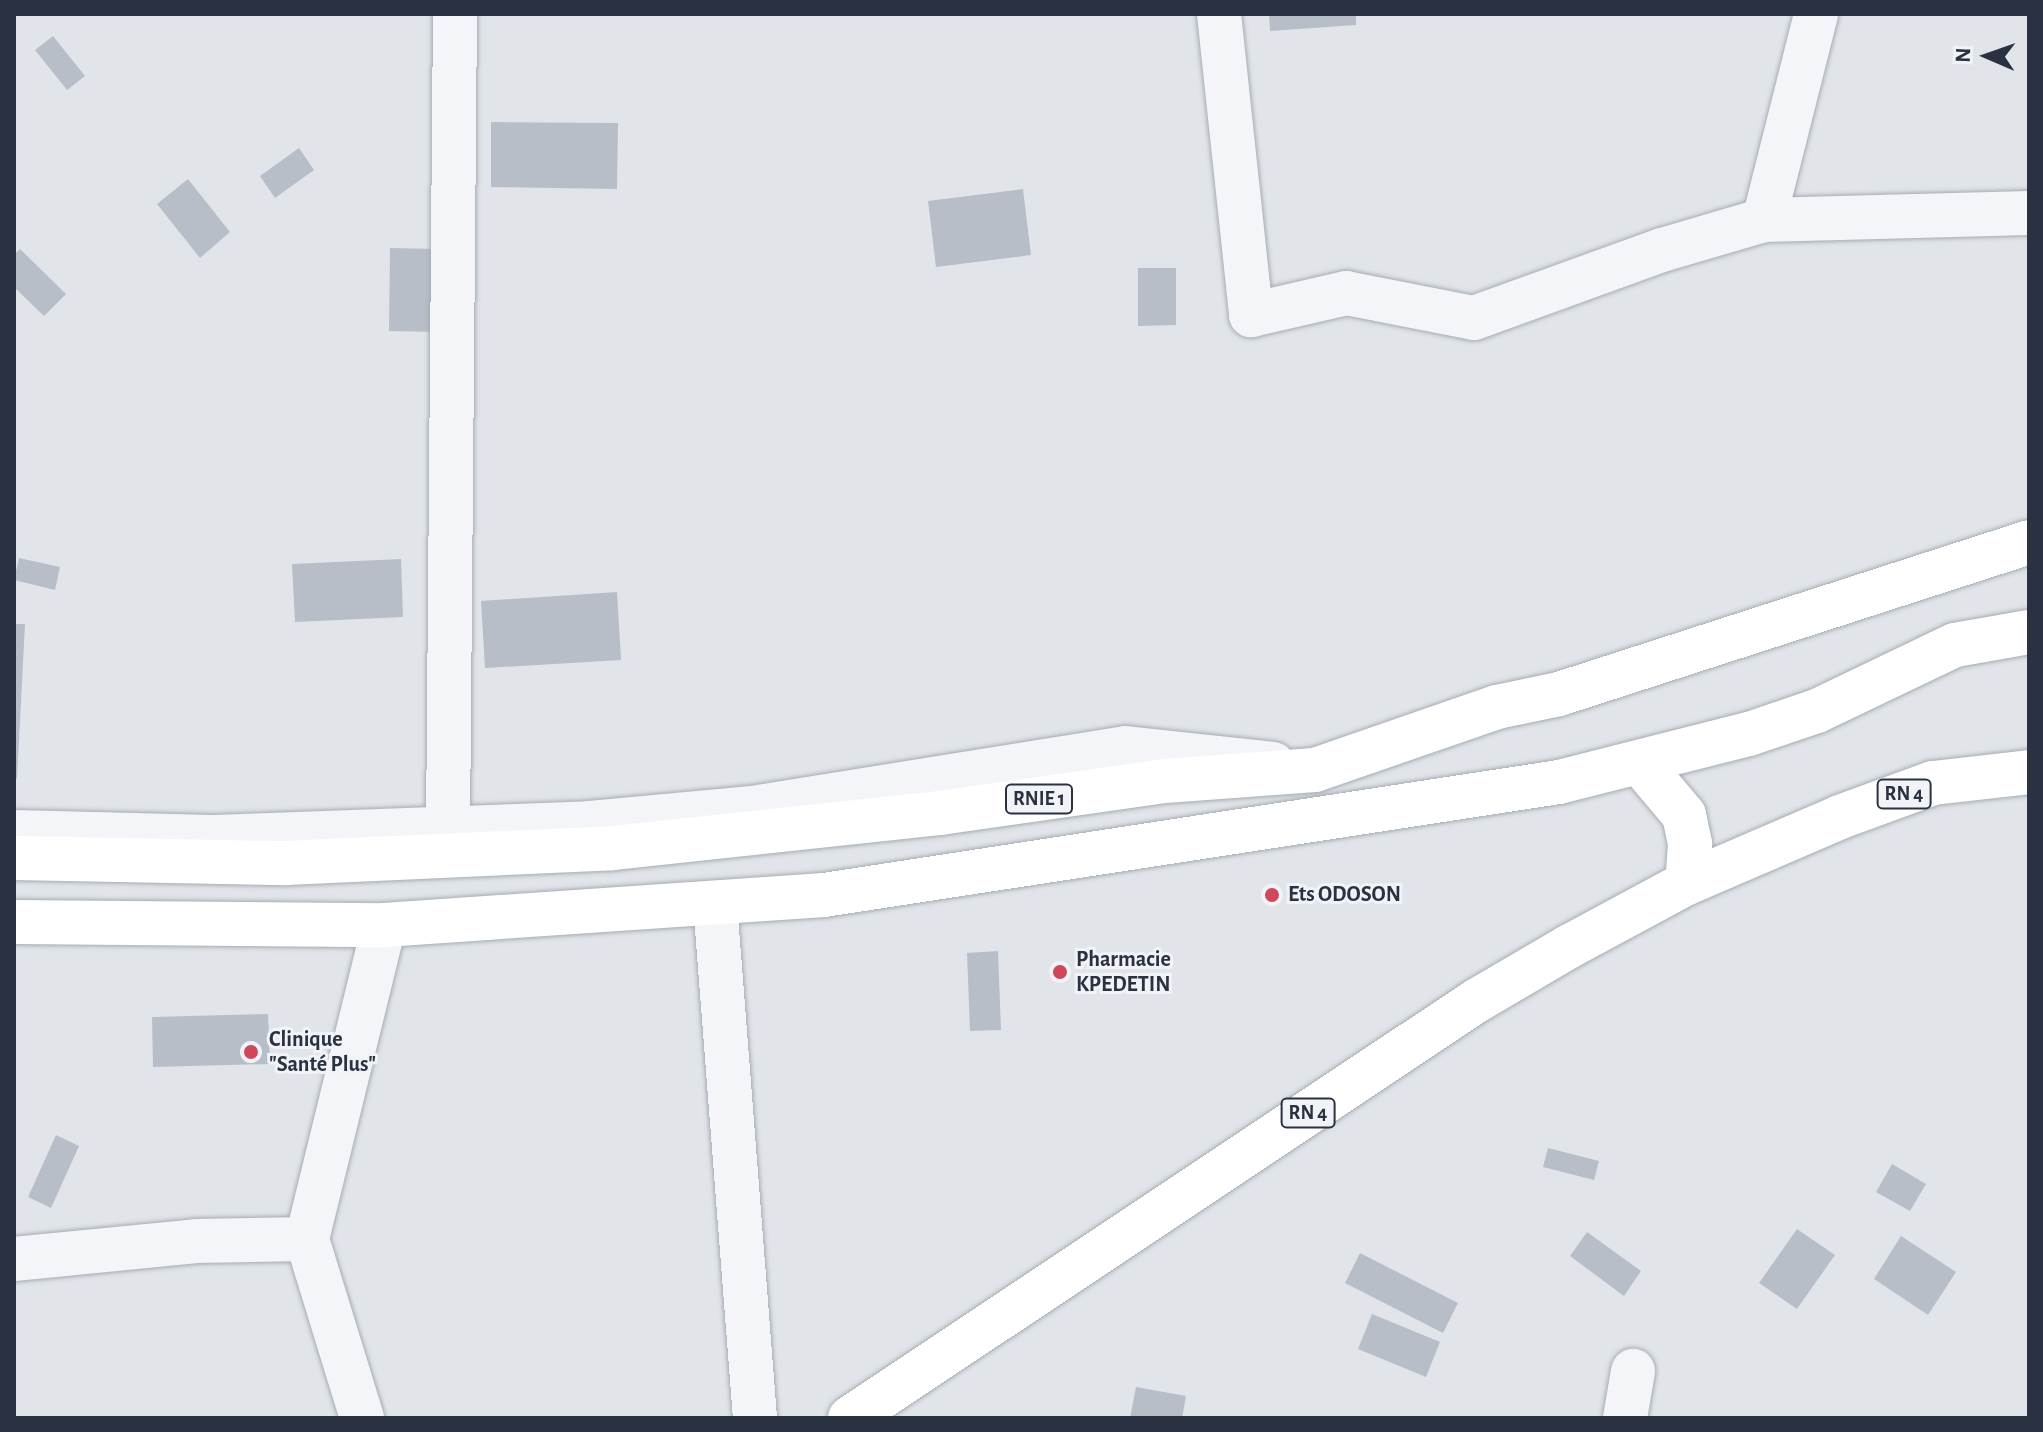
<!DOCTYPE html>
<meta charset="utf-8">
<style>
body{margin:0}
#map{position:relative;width:2043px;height:1432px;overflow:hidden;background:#e1e5ea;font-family:"Alegreya Sans",sans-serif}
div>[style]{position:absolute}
.building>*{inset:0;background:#b8bec7}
.roads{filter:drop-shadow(0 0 2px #a6acb4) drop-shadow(0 0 2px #a6acb4)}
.street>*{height:44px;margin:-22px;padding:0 22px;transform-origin:22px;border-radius:22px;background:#f4f5f8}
.primary>*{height:44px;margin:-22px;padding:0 22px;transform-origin:22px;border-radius:22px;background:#fff}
.highway>*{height:44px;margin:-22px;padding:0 22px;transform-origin:22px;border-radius:22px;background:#fff}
.dots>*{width:22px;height:22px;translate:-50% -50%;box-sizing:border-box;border:4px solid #f1f3f7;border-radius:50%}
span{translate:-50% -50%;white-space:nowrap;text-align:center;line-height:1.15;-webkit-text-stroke:6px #f1f3f7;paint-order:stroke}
.shield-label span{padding:2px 6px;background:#f1f3f7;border:2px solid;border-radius:6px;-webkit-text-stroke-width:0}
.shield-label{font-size:20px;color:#2a3242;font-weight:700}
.poi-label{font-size:22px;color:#2a3242;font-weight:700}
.left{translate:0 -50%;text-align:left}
.frame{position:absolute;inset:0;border:16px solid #2a3242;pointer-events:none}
.north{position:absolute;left:1947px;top:16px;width:80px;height:80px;-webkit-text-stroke:6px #f1f3f7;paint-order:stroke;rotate:272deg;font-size:22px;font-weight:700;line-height:32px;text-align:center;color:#2a3242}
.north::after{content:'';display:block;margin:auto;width:28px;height:36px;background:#2a3242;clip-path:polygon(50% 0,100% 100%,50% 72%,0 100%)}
</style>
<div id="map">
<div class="building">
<i style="clip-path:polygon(1269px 14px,1356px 14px,1356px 25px,1270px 31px)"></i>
<i style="clip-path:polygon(53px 36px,85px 76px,67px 90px,35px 50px)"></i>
<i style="clip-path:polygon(491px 122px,618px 123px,617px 189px,491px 187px)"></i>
<i style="clip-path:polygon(299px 148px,314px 170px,275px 198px,260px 176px)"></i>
<i style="clip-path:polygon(188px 179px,230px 232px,200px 258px,157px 204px)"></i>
<i style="clip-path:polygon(1023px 189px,1031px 255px,936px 267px,928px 201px)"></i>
<i style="clip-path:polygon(390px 248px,438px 249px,437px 332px,389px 331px)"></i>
<i style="clip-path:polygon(20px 249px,66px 294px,44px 316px,14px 287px,14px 255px)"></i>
<i style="clip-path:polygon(1138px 268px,1176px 268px,1176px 325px,1138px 326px)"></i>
<i style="clip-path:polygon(19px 558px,60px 567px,55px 590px,14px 580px)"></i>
<i style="clip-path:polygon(401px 559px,403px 617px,295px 622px,292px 564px)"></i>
<i style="clip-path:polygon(617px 592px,621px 660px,485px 668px,481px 601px)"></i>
<i style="clip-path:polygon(14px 624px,25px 624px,17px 779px,14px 778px)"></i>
<i style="clip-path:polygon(998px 951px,1001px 1030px,970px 1031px,967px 953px)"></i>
<i style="clip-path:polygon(268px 1014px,270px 1064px,153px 1067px,152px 1017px)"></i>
<i style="clip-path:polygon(56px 1135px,79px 1146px,51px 1208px,28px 1197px)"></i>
<i style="clip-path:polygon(1548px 1148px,1599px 1161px,1594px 1180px,1543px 1167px)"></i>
<i style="clip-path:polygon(1892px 1164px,1926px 1184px,1910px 1211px,1876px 1192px)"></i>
<i style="clip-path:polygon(1797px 1229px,1835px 1255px,1797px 1309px,1759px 1283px)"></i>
<i style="clip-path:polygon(1587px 1232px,1641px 1271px,1624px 1296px,1570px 1256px)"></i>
<i style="clip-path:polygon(1901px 1236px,1956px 1272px,1928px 1315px,1874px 1279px)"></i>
<i style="clip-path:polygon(1360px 1253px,1458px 1303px,1443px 1333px,1345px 1283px)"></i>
<i style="clip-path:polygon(1372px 1314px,1440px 1342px,1426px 1377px,1358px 1349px)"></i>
<i style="clip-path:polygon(1136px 1387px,1186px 1396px,1182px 1418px,1130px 1418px)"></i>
</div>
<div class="roads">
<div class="street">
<i style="left:1219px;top:14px;width:303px;rotate:83.9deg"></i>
<i style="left:1251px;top:315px;width:98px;rotate:-13deg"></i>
<i style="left:1346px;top:293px;width:130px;rotate:11.1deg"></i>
<i style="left:1474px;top:318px;width:200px;rotate:-19.9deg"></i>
<i style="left:1662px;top:250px;width:106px;rotate:-16.4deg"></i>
<i style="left:1764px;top:220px;width:265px;rotate:-1.5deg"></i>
<i style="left:1764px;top:220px;width:212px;rotate:-75.8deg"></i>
<i style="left:448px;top:830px;width:816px;rotate:-89.51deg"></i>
<i style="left:14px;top:832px;width:200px;rotate:1.4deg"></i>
<i style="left:214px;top:837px;width:376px;rotate:-2.1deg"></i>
<i style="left:590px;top:823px;width:163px;rotate:-5.3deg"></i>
<i style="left:752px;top:808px;width:379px;rotate:-9.1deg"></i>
<i style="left:1126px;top:748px;width:148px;rotate:6.2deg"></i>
<i style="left:715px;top:903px;width:517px;rotate:85.56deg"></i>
<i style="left:14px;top:1259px;width:183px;rotate:-5.6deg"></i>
<i style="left:196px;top:1241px;width:111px;rotate:-1deg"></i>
<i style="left:362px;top:1418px;width:187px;rotate:-107.1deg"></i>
<i style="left:307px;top:1239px;width:323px;rotate:-76.2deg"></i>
<i style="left:1625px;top:1418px;width:48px;rotate:-80.3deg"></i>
</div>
<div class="primary">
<i style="left:850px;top:1418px;width:752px;rotate:-33.67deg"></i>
<i style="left:1476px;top:1001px;width:107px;rotate:-30.4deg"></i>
<i style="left:1568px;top:947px;width:135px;rotate:-28.3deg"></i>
<i style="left:1687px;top:883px;width:167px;rotate:-23.3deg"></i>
<i style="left:1840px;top:817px;width:99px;rotate:-20.1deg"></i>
<i style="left:1933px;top:783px;width:97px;rotate:-6.5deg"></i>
</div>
<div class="highway">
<i style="left:1641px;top:764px;width:67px;rotate:49.9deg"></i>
<i style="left:1684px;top:815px;width:30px;rotate:78deg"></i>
<i style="left:1690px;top:844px;width:39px;rotate:94deg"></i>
<i style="left:14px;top:858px;width:272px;rotate:1.1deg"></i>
<i style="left:286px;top:863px;width:327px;rotate:-2.6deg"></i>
<i style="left:613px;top:848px;width:329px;rotate:-6.1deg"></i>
<i style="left:940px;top:813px;width:227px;rotate:-8.1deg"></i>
<i style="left:1165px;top:781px;width:150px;rotate:-4.2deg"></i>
<i style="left:1315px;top:770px;width:193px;rotate:-19.1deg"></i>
<i style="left:1497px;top:707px;width:63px;rotate:-11.8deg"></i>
<i style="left:1559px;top:694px;width:494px;rotate:-17.9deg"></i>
<i style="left:14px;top:922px;width:370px;rotate:0.5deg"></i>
<i style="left:384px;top:925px;width:441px;rotate:-3.9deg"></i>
<i style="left:824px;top:895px;width:744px;rotate:-8.74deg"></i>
<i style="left:1559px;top:782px;width:196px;rotate:-14.2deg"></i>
<i style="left:1749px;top:734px;width:72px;rotate:-18.7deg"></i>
<i style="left:1817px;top:711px;width:153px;rotate:-25.6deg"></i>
<i style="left:1955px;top:645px;width:75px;rotate:-10deg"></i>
</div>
</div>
<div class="dots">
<i style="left:1272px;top:895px;background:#ce475a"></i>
<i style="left:1060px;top:972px;background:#ce475a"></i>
<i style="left:251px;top:1052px;background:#ce475a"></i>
</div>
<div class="shield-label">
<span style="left:1904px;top:794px">RN 4</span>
<span style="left:1039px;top:799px">RNIE 1</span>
<span style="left:1308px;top:1113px">RN 4</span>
</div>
<div class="poi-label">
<span class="left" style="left:1288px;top:895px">Ets ODOSON</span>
<span class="left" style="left:1076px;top:972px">Pharmacie<br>KPEDETIN</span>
<span class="left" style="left:269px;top:1052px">Clinique<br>"Santé Plus"</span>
</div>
<div class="frame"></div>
<div class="north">N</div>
</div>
